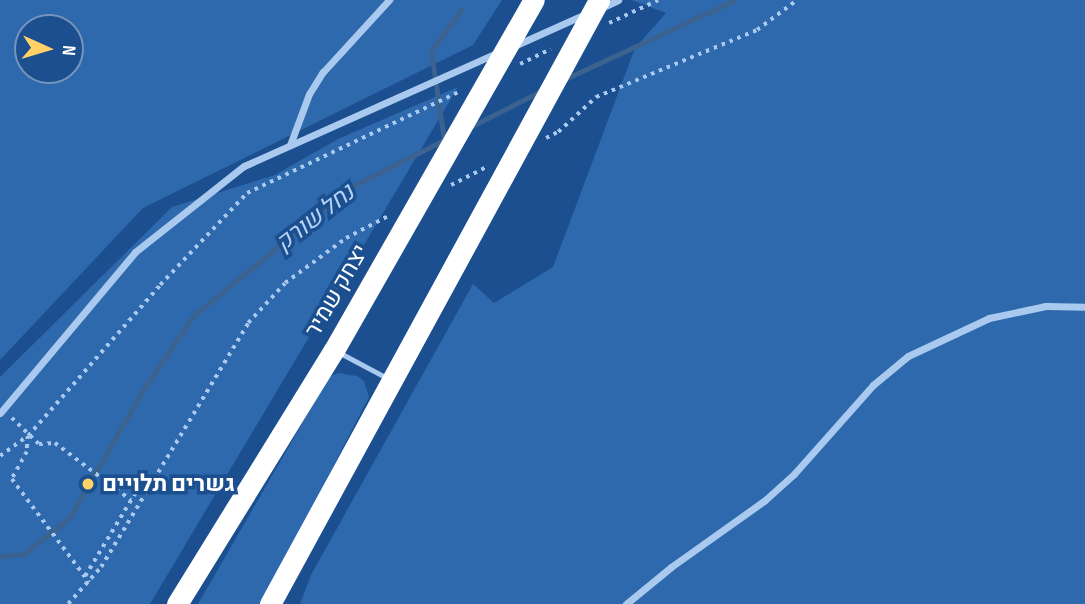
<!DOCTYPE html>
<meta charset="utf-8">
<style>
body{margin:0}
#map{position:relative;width:1085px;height:604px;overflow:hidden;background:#1b4f8f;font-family:"Sofia Sans Condensed",Heebo,sans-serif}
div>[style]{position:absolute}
.green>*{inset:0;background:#2e69ad}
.stream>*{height:5px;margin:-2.5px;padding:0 2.5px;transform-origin:2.5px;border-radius:2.5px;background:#3c6290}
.path>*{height:3.5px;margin-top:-1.75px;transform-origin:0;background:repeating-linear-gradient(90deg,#a9c9ee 0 3.5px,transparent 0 8.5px)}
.lane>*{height:5px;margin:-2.5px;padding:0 2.5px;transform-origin:2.5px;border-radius:2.5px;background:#a9c9ee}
.street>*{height:7px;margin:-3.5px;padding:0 3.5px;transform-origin:3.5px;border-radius:3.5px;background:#a9c9ee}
.highway>*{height:21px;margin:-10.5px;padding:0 10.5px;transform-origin:10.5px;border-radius:10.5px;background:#fff}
.dots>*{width:19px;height:19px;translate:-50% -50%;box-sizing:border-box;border:4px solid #1b4f8f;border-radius:50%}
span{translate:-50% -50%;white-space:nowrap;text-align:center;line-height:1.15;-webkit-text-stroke:7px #1b4f8f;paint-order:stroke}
.street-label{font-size:23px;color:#fff}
.poi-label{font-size:23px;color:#fff;font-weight:700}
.left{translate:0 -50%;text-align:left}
.water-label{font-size:24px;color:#b5d3f5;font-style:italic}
.north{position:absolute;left:14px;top:14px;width:70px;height:70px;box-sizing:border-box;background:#1b4f8f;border:2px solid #7695bc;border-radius:50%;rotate:94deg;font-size:19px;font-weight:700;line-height:28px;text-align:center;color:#fff}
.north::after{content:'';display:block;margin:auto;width:24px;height:32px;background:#ffd166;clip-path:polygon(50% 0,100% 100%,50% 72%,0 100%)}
</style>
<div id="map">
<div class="green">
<i style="clip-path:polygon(evenodd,0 0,502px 0,473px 45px,143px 208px,0 360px,0 0,28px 28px,70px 28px,70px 70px,28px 70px,28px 28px)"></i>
<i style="clip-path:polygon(631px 0,1085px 0,1085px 604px,300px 604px,311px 575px,473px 284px,494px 303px,553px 267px,635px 48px,666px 13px)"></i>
<i style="clip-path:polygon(458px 87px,150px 604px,0 604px,0 377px,172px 207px,275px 175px,338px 139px)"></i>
<i style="clip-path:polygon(338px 373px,357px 376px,364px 381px,369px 397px,262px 604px,198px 604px,329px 377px)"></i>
</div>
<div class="stream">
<i style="left:565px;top:79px;width:187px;rotate:-24.9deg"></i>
<i style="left:468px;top:128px;width:82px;rotate:-26.9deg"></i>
<i style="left:444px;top:140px;width:90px;rotate:-98.3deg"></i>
<i style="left:431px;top:51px;width:51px;rotate:-53.8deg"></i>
<i style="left:0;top:556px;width:24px;rotate:-5deg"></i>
<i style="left:24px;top:554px;width:59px;rotate:-38.8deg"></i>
<i style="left:70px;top:517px;width:143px;rotate:-60.2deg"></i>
<i style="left:141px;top:393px;width:94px;rotate:-55.8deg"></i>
<i style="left:194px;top:315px;width:205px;rotate:-39.1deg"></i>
<i style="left:353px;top:186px;width:102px;rotate:-26.8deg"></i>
</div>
<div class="path">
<i style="left:609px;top:23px;width:54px;rotate:-25.1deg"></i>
<i style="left:520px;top:64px;width:34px;rotate:-26deg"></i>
<i style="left:546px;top:138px;width:13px;rotate:-27deg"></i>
<i style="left:558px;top:132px;width:52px;rotate:-42.6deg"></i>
<i style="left:596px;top:97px;width:174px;rotate:-22.6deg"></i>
<i style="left:757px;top:30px;width:50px;rotate:-36.9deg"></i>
<i style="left:451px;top:185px;width:38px;rotate:-27deg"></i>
<i style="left:12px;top:418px;width:37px;rotate:44deg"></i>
<i style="left:39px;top:444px;width:16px;rotate:-4deg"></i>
<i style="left:55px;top:443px;width:95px;rotate:36.9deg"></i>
<i style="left:28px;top:436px;width:16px;rotate:94deg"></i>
<i style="left:27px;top:452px;width:31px;rotate:119deg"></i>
<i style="left:12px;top:479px;width:129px;rotate:53.2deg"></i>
<i style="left:0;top:456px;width:34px;rotate:-36deg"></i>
<i style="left:28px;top:436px;width:201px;rotate:-48.8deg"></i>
<i style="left:160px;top:285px;width:127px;rotate:-46.6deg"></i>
<i style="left:247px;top:193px;width:235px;rotate:-25.5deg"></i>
<i style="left:85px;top:576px;width:116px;rotate:-58.8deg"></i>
<i style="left:145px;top:477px;width:9px;rotate:36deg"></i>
<i style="left:68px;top:604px;width:50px;rotate:-48.3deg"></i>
<i style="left:101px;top:567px;width:285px;rotate:-58.9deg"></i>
<i style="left:248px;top:323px;width:54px;rotate:-47.2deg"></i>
<i style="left:285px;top:283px;width:76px;rotate:-36.4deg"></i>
<i style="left:346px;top:238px;width:47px;rotate:-27.6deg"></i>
</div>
<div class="lane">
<i style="left:340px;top:353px;width:53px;rotate:28deg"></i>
</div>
<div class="street">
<i style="left:601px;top:8px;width:19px;rotate:-25deg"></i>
<i style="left:514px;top:46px;width:76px;rotate:-24.2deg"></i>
<i style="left:290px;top:145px;width:54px;rotate:-69.6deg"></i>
<i style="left:309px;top:94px;width:26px;rotate:-58deg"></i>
<i style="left:323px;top:72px;width:98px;rotate:-47.5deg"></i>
<i style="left:0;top:413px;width:210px;rotate:-50deg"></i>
<i style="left:135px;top:252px;width:139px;rotate:-38.3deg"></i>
<i style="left:244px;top:166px;width:277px;rotate:-24.1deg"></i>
<i style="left:626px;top:604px;width:58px;rotate:-39.4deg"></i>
<i style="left:671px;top:567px;width:114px;rotate:-35.4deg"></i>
<i style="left:764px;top:501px;width:40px;rotate:-42deg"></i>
<i style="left:794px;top:474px;width:119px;rotate:-48.4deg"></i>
<i style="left:873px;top:385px;width:45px;rotate:-39.6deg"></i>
<i style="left:908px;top:356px;width:89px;rotate:-25.1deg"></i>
<i style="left:989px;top:318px;width:58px;rotate:-11.9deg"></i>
<i style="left:1046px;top:306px;width:39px;rotate:1deg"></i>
</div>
<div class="highway">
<i style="left:177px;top:604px;width:299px;rotate:-58.3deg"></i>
<i style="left:334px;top:350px;width:403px;rotate:-60.3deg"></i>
<i style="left:270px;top:604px;width:688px;rotate:-61.42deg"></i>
</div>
<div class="dots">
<i style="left:88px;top:484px;background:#ffd166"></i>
</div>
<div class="street-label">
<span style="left:337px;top:291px;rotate:-60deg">יצחק שמיר</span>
</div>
<div class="poi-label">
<span class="left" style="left:102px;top:484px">גשרים תלויים</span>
</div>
<div class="water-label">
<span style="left:315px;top:218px;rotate:-38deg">נחל שורק</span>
</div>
<div class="north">N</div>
</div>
